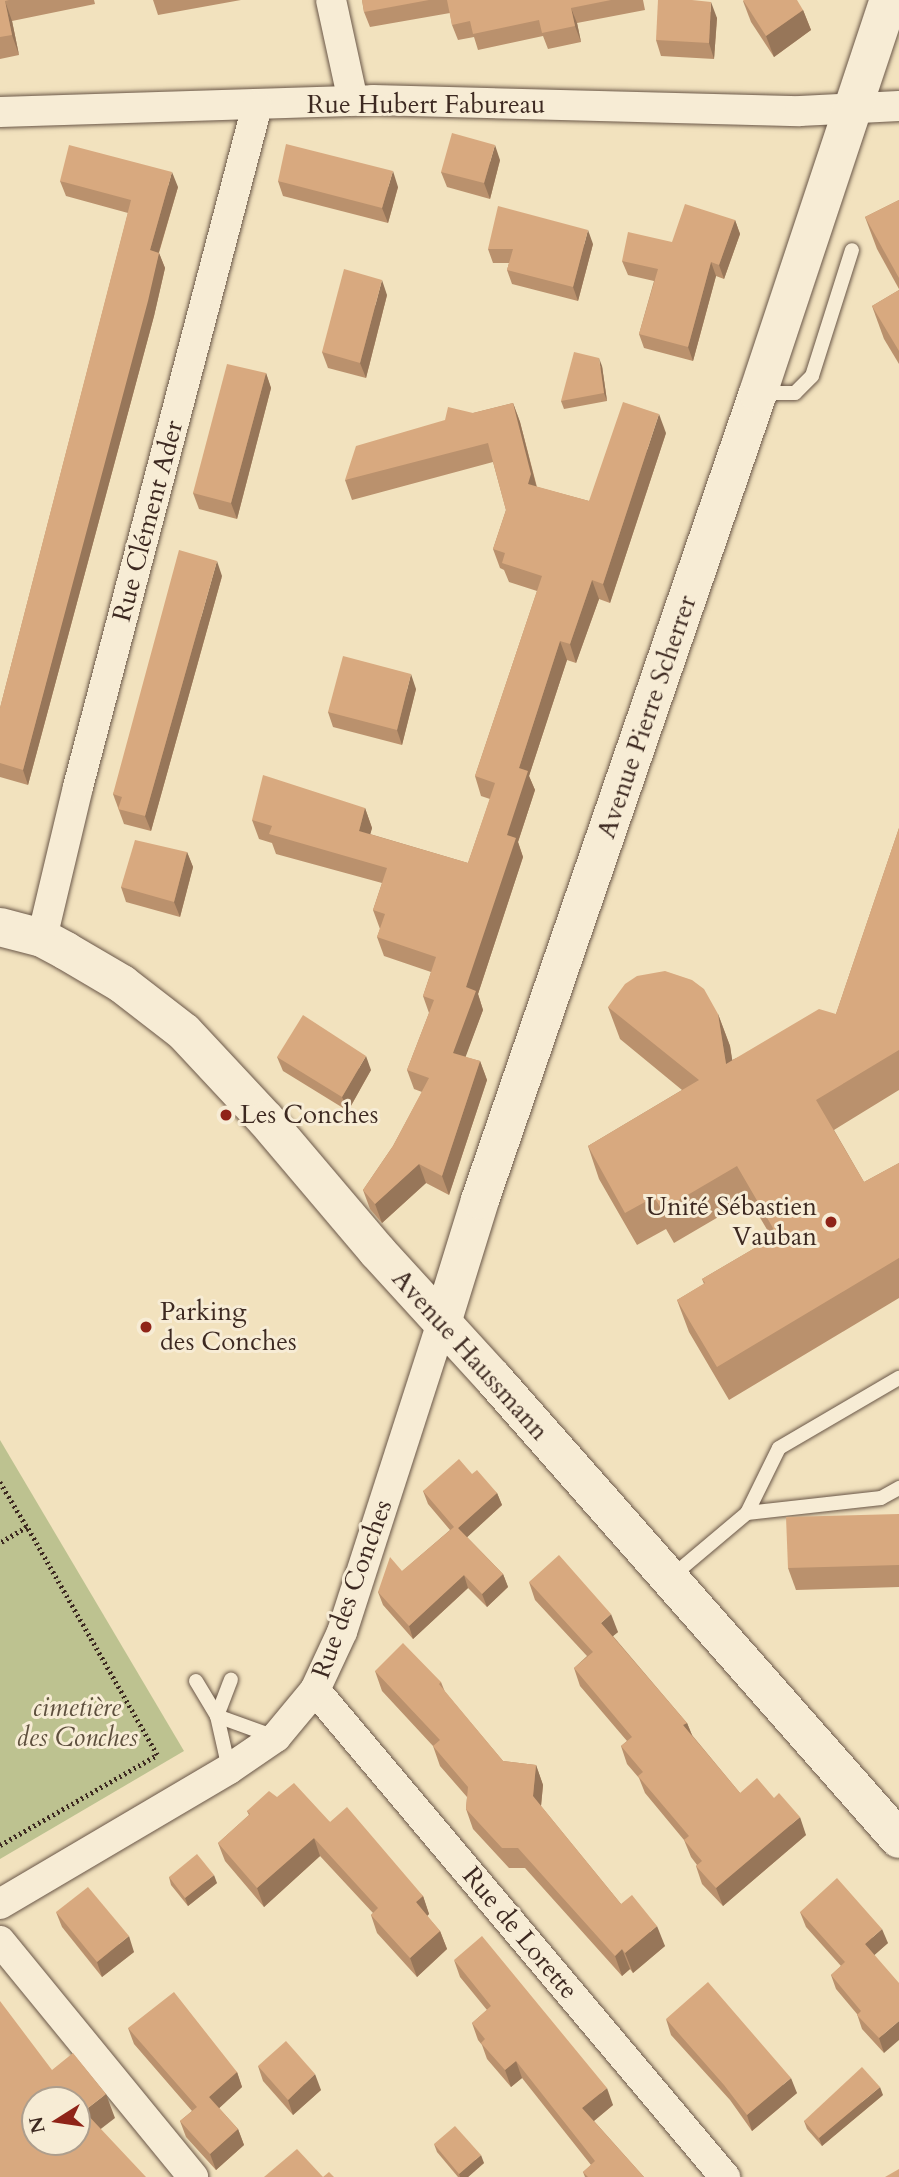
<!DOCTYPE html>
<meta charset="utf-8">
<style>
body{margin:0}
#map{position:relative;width:899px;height:2177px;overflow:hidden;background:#f2e2be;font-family:Cardo,serif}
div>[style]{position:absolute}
.green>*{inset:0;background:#bdc290}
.path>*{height:4.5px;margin-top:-2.25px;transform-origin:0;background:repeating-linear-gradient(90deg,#3d2921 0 2px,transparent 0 5.5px)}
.roads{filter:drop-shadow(0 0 2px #6a5748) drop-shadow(0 0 2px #6a5748)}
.lane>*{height:14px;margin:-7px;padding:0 7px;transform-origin:7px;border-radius:7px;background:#f7ecd5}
.street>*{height:30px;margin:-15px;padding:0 15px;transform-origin:15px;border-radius:15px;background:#f7ecd5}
.secondary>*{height:38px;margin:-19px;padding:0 19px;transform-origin:19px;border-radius:19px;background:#f7ecd5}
.wall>*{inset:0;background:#ba916d}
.shaded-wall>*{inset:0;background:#977659}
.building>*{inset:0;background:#d8a97f}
.dots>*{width:19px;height:19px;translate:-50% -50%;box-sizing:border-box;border:4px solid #f7ecd5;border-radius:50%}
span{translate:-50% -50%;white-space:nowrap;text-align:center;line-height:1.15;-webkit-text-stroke:6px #f7ecd5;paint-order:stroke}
.street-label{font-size:26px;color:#3d2921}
.poi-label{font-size:26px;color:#3d2921}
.left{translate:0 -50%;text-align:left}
.right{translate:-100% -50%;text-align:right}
.park-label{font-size:26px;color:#5d4f3d;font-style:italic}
.north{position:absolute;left:21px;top:2086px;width:70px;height:70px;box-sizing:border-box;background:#f7ecd5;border:2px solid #ad9e8d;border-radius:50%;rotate:258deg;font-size:19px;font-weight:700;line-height:28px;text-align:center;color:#3d2921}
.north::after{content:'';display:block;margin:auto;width:24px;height:32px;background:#8f2418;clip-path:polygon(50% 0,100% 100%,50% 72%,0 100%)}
</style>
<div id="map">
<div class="green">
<i style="clip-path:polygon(0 1440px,184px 1751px,0 1859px)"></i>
</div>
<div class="path">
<i style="left:0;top:1482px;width:52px;rotate:59deg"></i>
<i style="left:27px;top:1527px;width:31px;rotate:149deg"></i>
<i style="left:0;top:1845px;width:181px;rotate:-29.8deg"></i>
<i style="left:157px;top:1755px;width:262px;rotate:-119.7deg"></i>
</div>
<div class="roads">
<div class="lane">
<i style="left:760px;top:393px;width:35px"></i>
<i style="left:795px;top:393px;width:24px;rotate:-45deg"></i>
<i style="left:812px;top:376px;width:132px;rotate:-72.4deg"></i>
<i style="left:747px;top:1513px;width:72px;rotate:-63.8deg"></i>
<i style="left:779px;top:1448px;width:139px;rotate:-30.3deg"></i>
<i style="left:671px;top:1577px;width:99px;rotate:-40.1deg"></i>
<i style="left:747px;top:1513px;width:135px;rotate:-6.4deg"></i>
<i style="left:881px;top:1498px;width:21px;rotate:-29deg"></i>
<i style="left:196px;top:1681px;width:41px;rotate:59deg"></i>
<i style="left:217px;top:1716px;width:54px;rotate:77.2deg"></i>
<i style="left:217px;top:1716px;width:62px;rotate:19.9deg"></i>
<i style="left:217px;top:1716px;width:39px;rotate:-69deg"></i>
</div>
<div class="street">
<i style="left:331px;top:0;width:103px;rotate:77.7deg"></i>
<i style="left:0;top:112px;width:373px;rotate:-1.8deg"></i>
<i style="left:373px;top:100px;width:427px;rotate:1.5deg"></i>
<i style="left:800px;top:111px;width:99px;rotate:-2.9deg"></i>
<i style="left:42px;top:938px;width:155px;rotate:-76.6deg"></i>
<i style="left:78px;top:787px;width:704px;rotate:-75.27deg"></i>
<i style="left:315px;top:1690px;width:637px;rotate:49.91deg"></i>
<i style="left:0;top:1904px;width:266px;rotate:-30.5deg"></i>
<i style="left:229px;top:1769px;width:57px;rotate:-34.2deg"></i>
<i style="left:276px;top:1737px;width:61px;rotate:-50.3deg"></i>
<i style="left:315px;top:1690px;width:64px;rotate:-65deg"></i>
<i style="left:342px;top:1632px;width:325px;rotate:-72.1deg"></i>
<i style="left:0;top:1941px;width:305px;rotate:50.7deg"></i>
</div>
<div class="secondary">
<i style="left:0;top:927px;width:43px;rotate:14.7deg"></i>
<i style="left:42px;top:938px;width:27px;rotate:28deg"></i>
<i style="left:66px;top:951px;width:65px;rotate:30.5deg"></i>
<i style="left:122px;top:984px;width:78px;rotate:37.7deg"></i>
<i style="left:184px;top:1032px;width:120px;rotate:47deg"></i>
<i style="left:266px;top:1120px;width:172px;rotate:49.7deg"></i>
<i style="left:377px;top:1251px;width:172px;rotate:47.6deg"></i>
<i style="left:493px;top:1378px;width:614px;rotate:48.63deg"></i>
<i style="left:442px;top:1323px;width:129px;rotate:-72.8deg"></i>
<i style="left:480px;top:1200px;width:854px;rotate:-70.99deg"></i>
<i style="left:758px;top:393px;width:414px;rotate:-71.6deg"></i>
</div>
</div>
<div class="wall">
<i style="clip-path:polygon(0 0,94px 0,95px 4px,12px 21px,19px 55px,0 59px)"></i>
<i style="clip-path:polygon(153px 0,241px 0,158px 15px)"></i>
<i style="clip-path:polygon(362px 0,643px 0,645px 10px,577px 23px,581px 42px,548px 49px,543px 36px,478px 50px,474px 37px,458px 40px,452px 25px,450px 13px,370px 27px,364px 12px)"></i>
<i style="clip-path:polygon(699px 1px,717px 18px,714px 59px,661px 56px,656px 40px)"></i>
<i style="clip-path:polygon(743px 1px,803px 10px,811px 30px,774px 57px,751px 22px)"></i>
<i style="clip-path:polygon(500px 160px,490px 199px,447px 187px,441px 172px)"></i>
<i style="clip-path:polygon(60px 181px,178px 187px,159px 253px,165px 268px,154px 316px,28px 785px,0 777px,0 708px,128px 213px,66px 196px)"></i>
<i style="clip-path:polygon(278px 181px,398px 187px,388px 223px,283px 196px)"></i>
<i style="clip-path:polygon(899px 200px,899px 289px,877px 249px,865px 217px)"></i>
<i style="clip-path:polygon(735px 220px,740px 234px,724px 279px,716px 276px,693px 361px,644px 348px,639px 334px,654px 281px,628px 275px,622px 261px)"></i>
<i style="clip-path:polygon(593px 244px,578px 301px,512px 284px,507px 270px,509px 263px,493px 263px,488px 249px)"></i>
<i style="clip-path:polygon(899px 290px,899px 364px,884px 339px,872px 306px)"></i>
<i style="clip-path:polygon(387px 295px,366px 378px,328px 368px,322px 352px)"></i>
<i style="clip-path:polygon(602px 366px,607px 401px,564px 409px,561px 401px)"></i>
<i style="clip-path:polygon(266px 373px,271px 388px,237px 519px,199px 509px,193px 493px)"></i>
<i style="clip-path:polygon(513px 403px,520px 422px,537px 487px,589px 501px,666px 433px,610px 603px,599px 599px,576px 663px,567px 660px,529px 776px,535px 790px,518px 842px,523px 857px,478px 994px,483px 1010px,465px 1057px,480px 1061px,487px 1080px,449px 1195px,426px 1183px,382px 1223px,370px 1209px,363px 1190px,393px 1146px,422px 1092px,414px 1089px,407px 1070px,429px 1013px,423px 996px,431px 972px,384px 956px,377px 937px,380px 929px,373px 910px,382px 883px,276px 854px,272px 843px,259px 839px,252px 820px,365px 808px,372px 828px,370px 834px,468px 863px,490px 799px,481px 796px,475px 776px,537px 591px,509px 582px,504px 570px,500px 568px,493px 549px,506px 510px,493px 462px,352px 500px,345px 480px,473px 413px)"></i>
<i style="clip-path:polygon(222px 576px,151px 831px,124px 824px,113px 794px)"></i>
<i style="clip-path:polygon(416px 689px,402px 745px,333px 727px,328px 712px)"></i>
<i style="clip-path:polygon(899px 828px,899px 1090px,834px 1130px,864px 1182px,899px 1163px,899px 1298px,729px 1400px,689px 1332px,677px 1300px,704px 1284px,702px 1279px,772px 1238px,749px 1199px,674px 1243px,666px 1229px,637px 1245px,599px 1179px,588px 1146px,682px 1090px,620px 1039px,608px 1007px,718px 1014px,730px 1046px,732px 1060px,836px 1014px)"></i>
<i style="clip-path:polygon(187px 852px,193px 867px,180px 917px,126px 902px,121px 887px)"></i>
<i style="clip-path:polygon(277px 1057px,371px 1070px,348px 1111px,283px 1071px)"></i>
<i style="clip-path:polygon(472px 1474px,497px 1493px,502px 1505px,467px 1537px,503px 1574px,508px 1587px,487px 1607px,468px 1588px,413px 1639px,383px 1605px,378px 1592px,450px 1530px,428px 1504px,423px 1491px)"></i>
<i style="clip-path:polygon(899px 1514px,899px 1587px,796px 1590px,788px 1568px)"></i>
<i style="clip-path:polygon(529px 1582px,618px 1632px,613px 1636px,687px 1723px,692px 1735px,740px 1793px,806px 1835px,723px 1906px,702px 1884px,696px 1866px,697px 1865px,691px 1857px,684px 1840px,645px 1793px,639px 1778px,627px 1764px,621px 1746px,627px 1741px,580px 1686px,574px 1668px,587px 1656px,535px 1600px)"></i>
<i style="clip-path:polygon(375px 1671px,441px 1682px,445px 1692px,503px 1761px,536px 1765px,543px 1785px,541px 1806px,621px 1904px,665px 1946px,633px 1973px,630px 1969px,622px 1976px,525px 1868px,509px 1868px,473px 1829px,466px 1809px,467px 1797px,440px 1766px,433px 1746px,382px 1691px)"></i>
<i style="clip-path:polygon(277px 1797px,330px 1822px,423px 1896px,429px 1914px,427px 1916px,440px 1931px,447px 1949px,417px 1977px,377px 1933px,371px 1915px,373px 1913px,320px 1856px,264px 1907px,225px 1861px,218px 1843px,249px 1815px,247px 1811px)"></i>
<i style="clip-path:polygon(169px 1877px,217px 1883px,188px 1906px,171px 1885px)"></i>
<i style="clip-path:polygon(56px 1912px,134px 1952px,102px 1977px,62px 1927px)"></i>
<i style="clip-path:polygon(800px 1912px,888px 1943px,874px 1955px,884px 2053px,862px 2029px,857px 2014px,836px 1989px,831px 1975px,841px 1966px,806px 1927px)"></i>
<i style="clip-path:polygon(454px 1960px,613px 2105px,594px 2121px,644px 2177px,585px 2177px,583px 2172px,591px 2165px,522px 2078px,511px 2087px,487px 2059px,482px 2045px,478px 2040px,472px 2023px,487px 2010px,460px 1977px)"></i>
<i style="clip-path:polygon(666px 2019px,797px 2093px,752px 2131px,730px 2100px,671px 2035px)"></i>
<i style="clip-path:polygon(128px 2028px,237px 2072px,242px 2087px,219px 2108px,238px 2129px,244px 2145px,216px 2170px,186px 2137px,180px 2121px,192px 2111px,134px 2044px)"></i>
<i style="clip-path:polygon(258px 2066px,321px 2090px,293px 2115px,263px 2081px)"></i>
<i style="clip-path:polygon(883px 2095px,822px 2146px,807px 2129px,804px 2121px)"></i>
<i style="clip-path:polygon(434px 2144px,484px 2163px,468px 2177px,458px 2177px,437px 2152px)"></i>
</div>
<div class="shaded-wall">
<i style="clip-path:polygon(5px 1px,12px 21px,19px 55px,12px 35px)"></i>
<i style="clip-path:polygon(711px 2px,717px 18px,714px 59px,709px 43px)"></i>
<i style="clip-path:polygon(571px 8px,577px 23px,581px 42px,575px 26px)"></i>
<i style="clip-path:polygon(803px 10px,811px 30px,774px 57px,766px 36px)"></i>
<i style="clip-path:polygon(495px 145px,500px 160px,490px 199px,484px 183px)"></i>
<i style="clip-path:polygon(393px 171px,398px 187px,388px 223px,382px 208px)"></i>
<i style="clip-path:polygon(172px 172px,178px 187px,155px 265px,150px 250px)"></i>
<i style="clip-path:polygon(735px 220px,740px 234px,724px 279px,719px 265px)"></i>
<i style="clip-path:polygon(588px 230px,593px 244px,578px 301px,573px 287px)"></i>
<i style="clip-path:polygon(159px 253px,165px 268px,154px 316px,28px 785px,23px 770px)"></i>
<i style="clip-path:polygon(711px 262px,716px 276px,693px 361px,688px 347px)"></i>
<i style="clip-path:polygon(382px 280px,387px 295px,366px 378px,360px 363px)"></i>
<i style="clip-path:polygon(599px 358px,602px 366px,607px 401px,604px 393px)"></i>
<i style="clip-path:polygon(266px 373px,271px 388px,237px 519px,231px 503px)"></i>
<i style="clip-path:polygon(513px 403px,520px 422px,538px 493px,528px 484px)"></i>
<i style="clip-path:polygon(659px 414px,666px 433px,610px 603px,603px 584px)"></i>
<i style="clip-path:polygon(217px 561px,222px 576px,151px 831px,145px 816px)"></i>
<i style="clip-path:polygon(592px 580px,599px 599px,576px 663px,570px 644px)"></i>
<i style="clip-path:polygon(560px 641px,567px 660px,529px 776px,535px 790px,518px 842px,523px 857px,478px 994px,483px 1010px,460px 1072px,453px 1053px,466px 987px,507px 835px,519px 768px)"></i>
<i style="clip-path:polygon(411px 674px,416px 689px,402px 745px,397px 730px)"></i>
<i style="clip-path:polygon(365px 808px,372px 828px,366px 850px,359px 831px)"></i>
<i style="clip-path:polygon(187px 852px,193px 867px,180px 917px,174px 902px)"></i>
<i style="clip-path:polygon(718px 1014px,730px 1046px,738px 1096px,726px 1064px)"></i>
<i style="clip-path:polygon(366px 1056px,371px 1070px,348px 1111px,342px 1097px)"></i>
<i style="clip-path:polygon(480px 1061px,487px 1080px,449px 1195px,442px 1176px)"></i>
<i style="clip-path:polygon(419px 1164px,426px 1183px,382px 1223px,375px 1204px)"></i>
<i style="clip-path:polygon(497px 1493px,502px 1505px,463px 1541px,458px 1528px)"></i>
<i style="clip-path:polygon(503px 1574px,508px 1587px,487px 1607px,482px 1594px)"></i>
<i style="clip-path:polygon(464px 1575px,468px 1588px,413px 1639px,409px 1626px)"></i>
<i style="clip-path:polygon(611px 1614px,618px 1632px,607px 1641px,601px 1623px)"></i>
<i style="clip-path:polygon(687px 1723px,694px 1740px,683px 1725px)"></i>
<i style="clip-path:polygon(536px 1765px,543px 1785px,540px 1816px,533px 1796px)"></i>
<i style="clip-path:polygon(800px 1817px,806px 1835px,723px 1906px,716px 1888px)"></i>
<i style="clip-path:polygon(314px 1838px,320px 1856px,264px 1907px,257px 1888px)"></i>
<i style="clip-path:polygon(214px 1875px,217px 1883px,188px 1906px,185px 1898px)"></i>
<i style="clip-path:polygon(423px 1896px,429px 1914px,422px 1921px,416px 1902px)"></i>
<i style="clip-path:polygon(657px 1926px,665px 1946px,633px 1973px,625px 1953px)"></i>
<i style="clip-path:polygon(882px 1929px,888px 1943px,870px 1959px,865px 1944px)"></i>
<i style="clip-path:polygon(440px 1931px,447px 1949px,417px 1977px,410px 1958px)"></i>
<i style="clip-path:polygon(129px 1936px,134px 1952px,102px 1977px,97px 1962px)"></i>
<i style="clip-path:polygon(622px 1949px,630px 1969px,622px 1976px,615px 1956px)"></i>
<i style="clip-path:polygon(899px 2021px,899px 2040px,884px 2053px,879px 2038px)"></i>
<i style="clip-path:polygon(516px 2061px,522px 2078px,511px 2087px,505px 2070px)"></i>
<i style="clip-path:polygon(237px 2072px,242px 2087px,215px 2112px,209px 2097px)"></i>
<i style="clip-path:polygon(315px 2074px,321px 2090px,293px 2115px,288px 2100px)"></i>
<i style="clip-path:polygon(791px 2078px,797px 2093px,752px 2131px,747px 2115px)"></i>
<i style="clip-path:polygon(880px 2087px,883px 2095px,822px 2146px,819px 2138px)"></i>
<i style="clip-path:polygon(607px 2088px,613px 2105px,589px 2125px,582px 2108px)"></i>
<i style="clip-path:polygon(106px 2094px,115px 2118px,93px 2135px,84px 2111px)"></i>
<i style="clip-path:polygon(238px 2129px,244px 2145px,216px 2170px,210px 2154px)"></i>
<i style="clip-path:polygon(481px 2155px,484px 2163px,468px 2177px,460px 2177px,459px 2174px)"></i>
</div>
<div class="building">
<i style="clip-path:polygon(0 0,9px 0,5px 1px,12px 35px,0 37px)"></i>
<i style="clip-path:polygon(362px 0,429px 0,364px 12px)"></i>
<i style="clip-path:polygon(447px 0,611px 0,571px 8px,575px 26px,542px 33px,539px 20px,473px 34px,470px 21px,452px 25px)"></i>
<i style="clip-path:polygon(658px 0,692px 0,711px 2px,709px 43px,656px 40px)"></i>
<i style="clip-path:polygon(743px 0,797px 0,803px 10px,766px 36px)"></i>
<i style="clip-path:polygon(452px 133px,495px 145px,484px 183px,441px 172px)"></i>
<i style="clip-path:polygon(286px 144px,393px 171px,382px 208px,278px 181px)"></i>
<i style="clip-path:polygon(69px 145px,172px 172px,150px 250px,159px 253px,148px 301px,23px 770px,0 763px,0 708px,131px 200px,60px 181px)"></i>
<i style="clip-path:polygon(899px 200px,899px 278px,865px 217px)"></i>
<i style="clip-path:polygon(685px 204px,735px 220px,719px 265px,711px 262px,688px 347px,639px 334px,658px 269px,622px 261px,628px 232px,672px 242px)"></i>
<i style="clip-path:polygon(498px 206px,588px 230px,573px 287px,507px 270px,513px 249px,488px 249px)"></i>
<i style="clip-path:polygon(344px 269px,382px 280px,360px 363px,322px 352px)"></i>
<i style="clip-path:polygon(899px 290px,899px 351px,872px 306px)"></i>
<i style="clip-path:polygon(574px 352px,599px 358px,604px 393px,561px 401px)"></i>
<i style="clip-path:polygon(227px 364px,266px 373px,231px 503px,193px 493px)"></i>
<i style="clip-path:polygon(623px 402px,659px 414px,603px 584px,592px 580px,570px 644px,560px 641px,519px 768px,528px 771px,507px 835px,516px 838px,466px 987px,476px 991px,453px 1053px,480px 1061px,442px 1176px,419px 1164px,375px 1204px,363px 1190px,393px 1146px,429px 1078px,407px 1070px,434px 1000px,423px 996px,436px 957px,377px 937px,385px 914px,373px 910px,387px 868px,269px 834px,272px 826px,252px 820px,263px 775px,365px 808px,359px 831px,468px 863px,495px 783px,475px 776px,542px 576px,502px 563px,505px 553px,493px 549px,506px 510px,488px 443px,345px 480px,356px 446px,445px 420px,448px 407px,473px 413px,513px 403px,531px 474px,528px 484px,589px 501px)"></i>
<i style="clip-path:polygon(179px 550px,217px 561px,145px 816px,118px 809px,122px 797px,113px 794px)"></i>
<i style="clip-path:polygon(343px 656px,411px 674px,397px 730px,328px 712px)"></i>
<i style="clip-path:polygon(899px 828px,899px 1050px,816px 1100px,864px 1182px,899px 1163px,899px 1258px,717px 1367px,677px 1300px,705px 1283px,702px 1279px,777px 1235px,737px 1166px,662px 1210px,654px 1197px,625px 1213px,588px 1146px,699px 1080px,608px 1007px,625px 984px,637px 976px,665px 971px,692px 980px,704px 989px,718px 1014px,726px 1064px,819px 1009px,836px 1014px)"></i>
<i style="clip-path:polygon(135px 840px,187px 852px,174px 902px,121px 887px)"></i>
<i style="clip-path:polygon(303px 1015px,366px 1056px,342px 1097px,277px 1057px)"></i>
<i style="clip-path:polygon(459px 1459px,472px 1474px,477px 1470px,497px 1493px,458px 1528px,503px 1574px,482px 1594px,464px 1575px,409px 1626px,378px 1592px,390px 1557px,402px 1571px,454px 1527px,423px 1491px)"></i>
<i style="clip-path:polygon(899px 1514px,899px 1565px,788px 1568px,786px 1517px)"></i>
<i style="clip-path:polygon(559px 1555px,611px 1614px,601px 1623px,687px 1723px,683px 1725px,740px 1793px,757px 1778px,774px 1798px,779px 1793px,800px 1817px,716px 1888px,696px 1866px,702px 1861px,684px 1840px,689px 1836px,638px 1776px,643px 1772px,621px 1746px,632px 1737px,574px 1668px,593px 1652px,529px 1582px)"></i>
<i style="clip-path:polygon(403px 1643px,441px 1682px,439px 1684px,503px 1761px,536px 1765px,533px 1796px,621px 1904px,632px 1895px,657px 1926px,625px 1953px,622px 1949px,615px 1956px,518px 1848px,502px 1848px,466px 1809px,468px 1787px,433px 1746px,440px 1740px,375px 1671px)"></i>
<i style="clip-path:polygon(294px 1783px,330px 1822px,347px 1807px,423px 1896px,416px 1902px,440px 1931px,410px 1958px,371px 1915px,378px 1908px,314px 1838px,257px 1888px,218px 1843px,250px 1814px,247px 1811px,269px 1791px,277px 1797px)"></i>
<i style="clip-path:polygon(197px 1854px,214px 1875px,185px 1898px,169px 1877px)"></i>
<i style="clip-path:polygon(837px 1878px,882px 1929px,865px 1944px,899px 1983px,899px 2021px,879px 2038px,857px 2015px,861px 2011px,831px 1975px,845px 1962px,800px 1912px)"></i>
<i style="clip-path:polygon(88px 1887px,129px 1936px,97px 1962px,56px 1912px)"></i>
<i style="clip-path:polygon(482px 1936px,607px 2088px,582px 2108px,644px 2177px,588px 2177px,583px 2172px,595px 2161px,516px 2061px,505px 2070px,481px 2043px,485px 2039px,472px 2023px,491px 2006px,454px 1960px)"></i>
<i style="clip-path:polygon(708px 1982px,791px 2078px,747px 2115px,724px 2085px,666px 2019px)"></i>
<i style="clip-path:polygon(174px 1992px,237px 2072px,209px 2097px,238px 2129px,210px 2154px,180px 2121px,197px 2107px,128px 2028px)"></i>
<i style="clip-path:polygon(evenodd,0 2001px,52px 2070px,73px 2053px,106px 2094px,84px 2111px,146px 2177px,0 2177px,0 2001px,35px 2100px,77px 2100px,77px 2142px,35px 2142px,35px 2100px)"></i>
<i style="clip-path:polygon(286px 2041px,315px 2074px,288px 2100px,258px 2066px)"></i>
<i style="clip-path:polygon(862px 2067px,880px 2087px,819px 2138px,804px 2121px)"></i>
<i style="clip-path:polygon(455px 2126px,481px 2155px,459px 2174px,434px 2144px)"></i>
<i style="clip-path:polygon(297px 2149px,323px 2177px,264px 2177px)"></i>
<i style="clip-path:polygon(899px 2169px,899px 2177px,885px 2177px)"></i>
<i style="clip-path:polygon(329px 2172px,334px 2177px,323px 2177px)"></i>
</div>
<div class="dots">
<i style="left:226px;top:1115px;background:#8f2418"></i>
<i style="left:831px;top:1222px;background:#8f2418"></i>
<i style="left:146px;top:1327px;background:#8f2418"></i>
</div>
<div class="street-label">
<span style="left:426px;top:105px">Rue Hubert Fabureau</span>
<span style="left:148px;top:521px;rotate:-75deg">Rue Clément Ader</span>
<span style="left:647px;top:717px;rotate:-71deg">Avenue Pierre Scherrer</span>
<span style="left:470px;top:1355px;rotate:48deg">Avenue Haussmann</span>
<span style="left:352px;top:1589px;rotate:-70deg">Rue des Conches</span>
<span style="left:520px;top:1933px;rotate:50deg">Rue de Lorette</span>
</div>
<div class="poi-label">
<span class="left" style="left:240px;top:1115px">Les Conches</span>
<span class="right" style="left:817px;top:1222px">Unité Sébastien<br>Vauban</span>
<span class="left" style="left:160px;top:1327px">Parking<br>des Conches</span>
</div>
<div class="park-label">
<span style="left:77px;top:1723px">cimetière<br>des Conches</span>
</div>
<div class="north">N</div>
</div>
